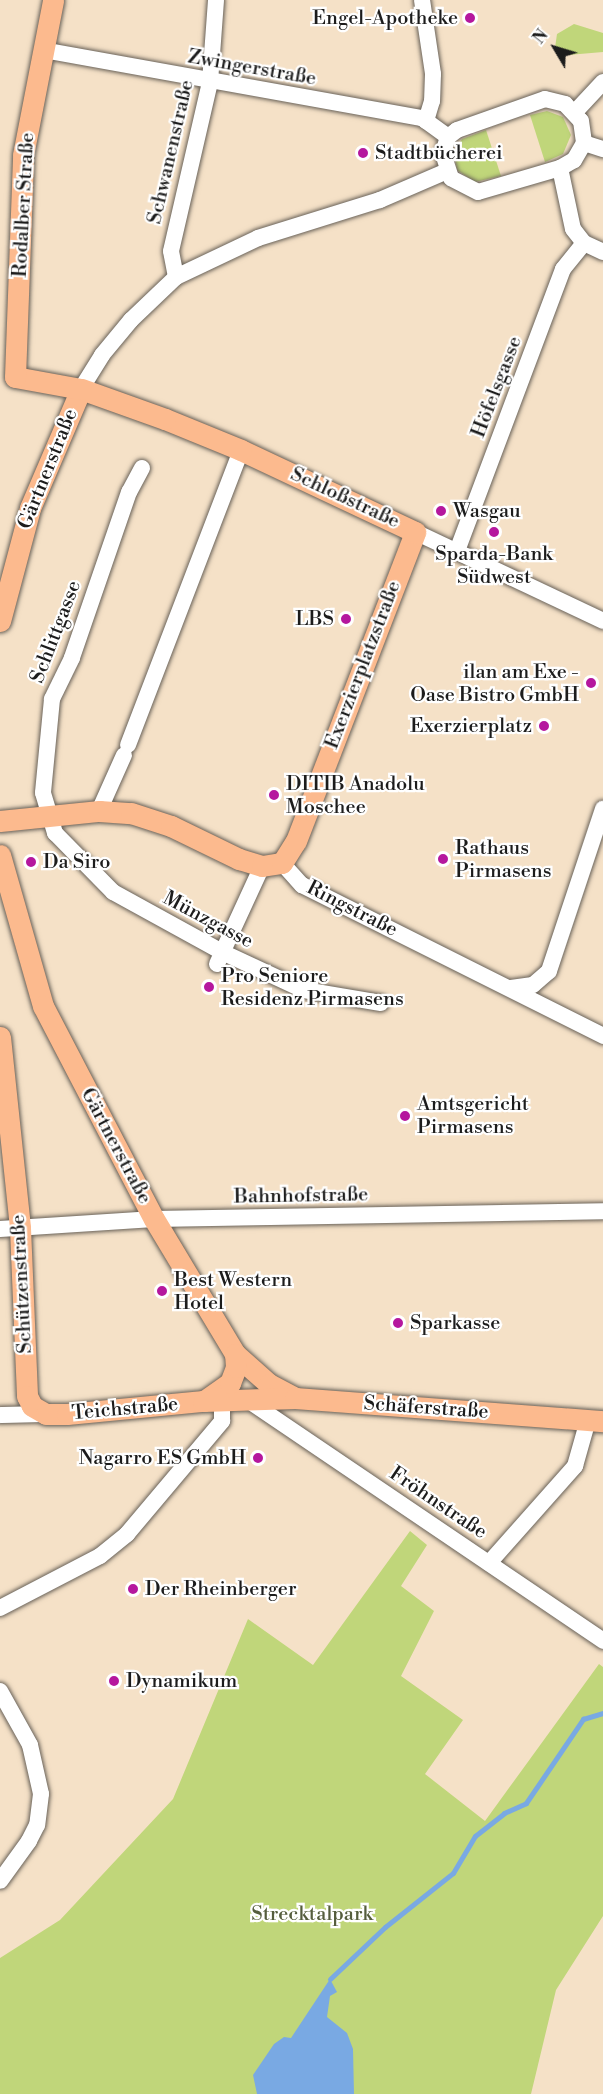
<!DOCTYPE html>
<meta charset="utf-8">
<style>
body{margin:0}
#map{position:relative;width:603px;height:2094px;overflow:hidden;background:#f5e1c7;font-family:"Libre Bodoni",serif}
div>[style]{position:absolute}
.green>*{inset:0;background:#c0d67a}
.water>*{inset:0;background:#79a9e3}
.stream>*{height:5px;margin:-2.5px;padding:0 2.5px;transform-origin:2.5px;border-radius:2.5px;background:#79a9e3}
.roads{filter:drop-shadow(0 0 2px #686158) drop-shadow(0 0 2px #686158)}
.minor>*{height:16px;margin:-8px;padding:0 8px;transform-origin:8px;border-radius:8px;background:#fff}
.major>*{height:21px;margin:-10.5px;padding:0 10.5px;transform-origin:10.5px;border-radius:10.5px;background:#fcba8e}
.dots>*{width:16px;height:16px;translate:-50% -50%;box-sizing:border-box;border:3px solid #fff;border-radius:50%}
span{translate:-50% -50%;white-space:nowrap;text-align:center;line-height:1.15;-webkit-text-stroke:4.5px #fff;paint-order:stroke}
.poi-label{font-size:20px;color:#1c1c1c}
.right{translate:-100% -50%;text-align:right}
.left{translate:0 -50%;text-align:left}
.street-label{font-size:20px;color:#1c1c1c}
.park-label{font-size:20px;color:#555d3d}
.north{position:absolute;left:525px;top:18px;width:60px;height:60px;-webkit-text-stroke:4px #fff;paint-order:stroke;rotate:308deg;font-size:16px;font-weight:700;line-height:24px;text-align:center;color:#1c1c1c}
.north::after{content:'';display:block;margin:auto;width:21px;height:27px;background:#1c1c1c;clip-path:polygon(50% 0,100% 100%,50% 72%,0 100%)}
</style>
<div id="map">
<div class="green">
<i style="clip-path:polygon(574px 24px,603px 33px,603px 52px,568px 55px,555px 48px,557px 34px)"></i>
<i style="clip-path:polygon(547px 111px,563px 117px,571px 135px,563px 154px,545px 162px,530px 115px)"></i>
<i style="clip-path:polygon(486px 130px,501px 176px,475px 182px,457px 170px,454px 152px,462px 139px)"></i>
<i style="clip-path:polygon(410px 1531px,427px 1545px,401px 1586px,434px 1611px,401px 1676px,463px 1720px,425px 1774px,485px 1821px,599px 1664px,603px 1667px,603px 1916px,556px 1990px,531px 2094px,0 2094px,0 1958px,60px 1920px,173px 1799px,248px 1619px,313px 1665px)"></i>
</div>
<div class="water">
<i style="clip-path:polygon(330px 1979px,337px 1992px,330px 1996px,327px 2017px,347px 2033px,353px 2049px,354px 2094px,257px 2094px,253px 2075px,274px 2044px,284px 2037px,291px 2038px)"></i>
</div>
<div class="stream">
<i style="left:330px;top:1979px;width:76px;rotate:-43.4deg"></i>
<i style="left:385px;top:1927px;width:87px;rotate:-38.5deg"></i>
<i style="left:453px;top:1873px;width:43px;rotate:-59.3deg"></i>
<i style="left:475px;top:1836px;width:37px;rotate:-38deg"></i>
<i style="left:504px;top:1813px;width:24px;rotate:-24deg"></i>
<i style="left:526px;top:1803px;width:102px;rotate:-55.8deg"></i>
<i style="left:583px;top:1719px;width:21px;rotate:-17deg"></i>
</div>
<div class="roads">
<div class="minor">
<i style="left:422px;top:0;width:75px;rotate:81.5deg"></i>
<i style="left:433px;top:74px;width:27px;rotate:92deg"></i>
<i style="left:432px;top:101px;width:21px;rotate:107deg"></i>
<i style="left:43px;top:50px;width:385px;rotate:10.2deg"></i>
<i style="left:422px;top:118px;width:32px;rotate:36deg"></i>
<i style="left:545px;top:99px;width:21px;rotate:14deg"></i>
<i style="left:565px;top:104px;width:23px;rotate:47deg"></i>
<i style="left:581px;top:121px;width:22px;rotate:82deg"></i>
<i style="left:584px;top:143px;width:20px;rotate:120deg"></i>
<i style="left:574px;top:160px;width:16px;rotate:150deg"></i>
<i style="left:560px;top:168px;width:85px;rotate:163.7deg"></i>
<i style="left:478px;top:192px;width:30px;rotate:-153deg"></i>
<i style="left:451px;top:178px;width:26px;rotate:-108deg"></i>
<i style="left:443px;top:153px;width:17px;rotate:-73deg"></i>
<i style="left:448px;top:137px;width:11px;rotate:-38deg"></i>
<i style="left:457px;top:130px;width:93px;rotate:-19.4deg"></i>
<i style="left:575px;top:112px;width:41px;rotate:-47deg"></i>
<i style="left:584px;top:143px;width:20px;rotate:18deg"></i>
<i style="left:560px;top:168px;width:62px;rotate:78deg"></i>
<i style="left:573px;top:229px;width:18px;rotate:52deg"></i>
<i style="left:584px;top:243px;width:21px;rotate:25deg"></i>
<i style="left:176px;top:277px;width:26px;rotate:-101deg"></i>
<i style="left:171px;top:251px;width:173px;rotate:-77deg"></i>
<i style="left:210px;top:82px;width:82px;rotate:-85.8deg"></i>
<i style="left:81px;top:389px;width:40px;rotate:-58deg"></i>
<i style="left:102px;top:355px;width:45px;rotate:-50.4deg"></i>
<i style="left:131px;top:320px;width:62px;rotate:-43.7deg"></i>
<i style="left:176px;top:277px;width:91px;rotate:-25.4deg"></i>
<i style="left:258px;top:238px;width:128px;rotate:-17.3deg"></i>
<i style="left:380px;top:200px;width:73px;rotate:-23.4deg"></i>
<i style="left:142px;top:468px;width:27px;rotate:118deg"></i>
<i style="left:129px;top:492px;width:176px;rotate:109deg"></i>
<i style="left:72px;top:658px;width:46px;rotate:116deg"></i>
<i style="left:52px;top:699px;width:94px;rotate:95.5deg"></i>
<i style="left:43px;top:793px;width:42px;rotate:73.3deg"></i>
<i style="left:55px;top:833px;width:83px;rotate:45.5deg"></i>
<i style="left:113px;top:892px;width:124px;rotate:28.8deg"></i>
<i style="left:222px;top:952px;width:90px;rotate:24.9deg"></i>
<i style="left:304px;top:990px;width:78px;rotate:9.6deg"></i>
<i style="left:415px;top:532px;width:208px;rotate:25.3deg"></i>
<i style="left:457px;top:551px;width:301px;rotate:-69.4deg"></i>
<i style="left:563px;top:269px;width:33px;rotate:-51deg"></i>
<i style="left:128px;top:745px;width:316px;rotate:-69deg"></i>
<i style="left:99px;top:811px;width:61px;rotate:-65.9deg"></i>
<i style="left:282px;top:863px;width:30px;rotate:48deg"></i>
<i style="left:302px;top:885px;width:337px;rotate:26.6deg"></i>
<i style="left:217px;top:964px;width:108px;rotate:-65.3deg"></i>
<i style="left:511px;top:988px;width:22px;rotate:-8deg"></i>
<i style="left:533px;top:985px;width:21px;rotate:-41deg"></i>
<i style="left:549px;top:971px;width:171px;rotate:-71.6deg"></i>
<i style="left:0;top:1229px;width:154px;rotate:-3.7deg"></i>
<i style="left:154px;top:1219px;width:449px;rotate:-1deg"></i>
<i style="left:249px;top:1401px;width:428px;rotate:34.1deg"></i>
<i style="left:0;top:1415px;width:46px;rotate:-1.2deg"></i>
<i style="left:489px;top:1563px;width:130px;rotate:-48.4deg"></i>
<i style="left:575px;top:1466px;width:48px;rotate:-74.2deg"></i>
<i style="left:0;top:1608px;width:113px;rotate:-27.5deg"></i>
<i style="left:100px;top:1556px;width:35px;rotate:-39deg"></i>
<i style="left:127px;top:1534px;width:148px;rotate:-49.9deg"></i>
<i style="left:222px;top:1421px;width:21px;rotate:-90deg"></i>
<i style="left:0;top:1691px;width:62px;rotate:60.9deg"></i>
<i style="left:30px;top:1745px;width:50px;rotate:77.3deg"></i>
<i style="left:41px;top:1794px;width:31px;rotate:97deg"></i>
<i style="left:37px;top:1825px;width:18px;rotate:117deg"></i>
<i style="left:29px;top:1841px;width:49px;rotate:125.9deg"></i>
</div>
<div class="major">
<i style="left:0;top:621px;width:117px;rotate:-75.1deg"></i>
<i style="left:30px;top:508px;width:129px;rotate:-66.8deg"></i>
<i style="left:0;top:821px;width:100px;rotate:-5.8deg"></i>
<i style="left:99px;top:811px;width:32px;rotate:4deg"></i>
<i style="left:131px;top:813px;width:42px;rotate:18deg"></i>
<i style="left:171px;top:826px;width:76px;rotate:25.9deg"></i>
<i style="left:239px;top:859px;width:24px;rotate:17deg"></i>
<i style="left:262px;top:866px;width:20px;rotate:-9deg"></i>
<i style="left:282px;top:863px;width:26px;rotate:-58deg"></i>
<i style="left:296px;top:841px;width:331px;rotate:-68.9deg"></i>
<i style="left:415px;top:532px;width:192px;rotate:-154.8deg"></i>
<i style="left:241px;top:450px;width:82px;rotate:-157.8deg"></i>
<i style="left:165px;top:419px;width:89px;rotate:-160.3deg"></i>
<i style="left:81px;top:389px;width:67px;rotate:-169.7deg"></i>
<i style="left:15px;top:377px;width:222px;rotate:-87.9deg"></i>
<i style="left:23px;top:155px;width:158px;rotate:-79deg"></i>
<i style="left:0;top:855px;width:157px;rotate:74.1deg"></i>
<i style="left:43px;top:1006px;width:240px;rotate:62.5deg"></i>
<i style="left:154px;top:1219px;width:157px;rotate:59deg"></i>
<i style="left:235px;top:1354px;width:45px;rotate:41.4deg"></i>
<i style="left:269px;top:1384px;width:30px;rotate:28deg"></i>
<i style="left:0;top:1037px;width:192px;rotate:84deg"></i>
<i style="left:20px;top:1228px;width:168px;rotate:87.6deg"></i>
<i style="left:27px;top:1396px;width:11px;rotate:63deg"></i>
<i style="left:32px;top:1406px;width:16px;rotate:30deg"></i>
<i style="left:46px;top:1414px;width:21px"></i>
<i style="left:67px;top:1414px;width:137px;rotate:-5.5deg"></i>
<i style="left:203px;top:1401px;width:92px;rotate:-1.9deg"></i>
<i style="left:295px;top:1398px;width:309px;rotate:4.3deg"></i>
<i style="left:204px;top:1401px;width:32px;rotate:-35deg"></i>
<i style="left:230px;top:1383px;width:17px;rotate:-69deg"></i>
<i style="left:236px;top:1367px;width:13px;rotate:-94deg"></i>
</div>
</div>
<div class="dots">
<i style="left:470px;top:18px;background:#b5179e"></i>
<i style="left:363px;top:153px;background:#b5179e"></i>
<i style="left:441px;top:511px;background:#b5179e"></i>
<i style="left:494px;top:532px;background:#b5179e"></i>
<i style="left:346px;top:619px;background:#b5179e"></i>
<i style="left:591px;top:683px;background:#b5179e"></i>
<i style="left:544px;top:726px;background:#b5179e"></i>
<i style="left:274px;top:795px;background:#b5179e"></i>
<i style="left:443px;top:859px;background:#b5179e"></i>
<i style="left:31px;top:862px;background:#b5179e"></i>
<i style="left:209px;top:987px;background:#b5179e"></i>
<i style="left:405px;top:1116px;background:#b5179e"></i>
<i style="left:162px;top:1291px;background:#b5179e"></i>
<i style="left:398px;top:1323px;background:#b5179e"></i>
<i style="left:258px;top:1458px;background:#b5179e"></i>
<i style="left:133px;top:1589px;background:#b5179e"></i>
<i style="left:114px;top:1681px;background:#b5179e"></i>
</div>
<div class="poi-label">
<span class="right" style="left:458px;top:18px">Engel-Apotheke</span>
<span class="left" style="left:375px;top:153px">Stadtbücherei</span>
<span class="left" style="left:453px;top:511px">Wasgau</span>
<span style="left:494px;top:566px">Sparda-Bank<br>Südwest</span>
<span class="right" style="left:334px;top:619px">LBS</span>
<span class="right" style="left:579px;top:684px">ilan am Exe -<br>Oase Bistro GmbH</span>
<span class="right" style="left:532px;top:726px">Exerzierplatz</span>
<span class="left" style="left:286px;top:796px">DITIB Anadolu<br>Moschee</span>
<span class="left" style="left:455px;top:860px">Rathaus<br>Pirmasens</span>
<span class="left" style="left:43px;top:862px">Da Siro</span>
<span class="left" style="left:221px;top:988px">Pro Seniore<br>Residenz Pirmasens</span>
<span class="left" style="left:417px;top:1116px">Amtsgericht<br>Pirmasens</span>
<span class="left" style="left:174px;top:1292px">Best Western<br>Hotel</span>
<span class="left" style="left:410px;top:1323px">Sparkasse</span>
<span class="right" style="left:246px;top:1458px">Nagarro ES GmbH</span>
<span class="left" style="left:145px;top:1589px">Der Rheinberger</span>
<span class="left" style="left:126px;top:1681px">Dynamikum</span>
</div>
<div class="street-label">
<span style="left:252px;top:68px;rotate:10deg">Zwingerstraße</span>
<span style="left:171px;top:152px;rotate:-77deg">Schwanenstraße</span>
<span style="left:24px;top:205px;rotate:-87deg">Rodalber Straße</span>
<span style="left:497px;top:387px;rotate:-69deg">Höfelsgasse</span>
<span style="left:48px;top:469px;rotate:-68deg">Gärtnerstraße</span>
<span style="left:345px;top:498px;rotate:25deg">Schloßstraße</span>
<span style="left:56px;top:632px;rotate:-69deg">Schlittgasse</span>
<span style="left:363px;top:665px;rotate:-69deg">Exerzierplatzstraße</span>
<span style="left:352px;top:909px;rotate:27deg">Ringstraße</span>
<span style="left:208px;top:920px;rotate:28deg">Münzgasse</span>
<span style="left:116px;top:1146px;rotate:62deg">Gärtnerstraße</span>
<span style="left:301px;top:1196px;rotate:-1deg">Bahnhofstraße</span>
<span style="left:22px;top:1284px;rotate:-93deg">Schützenstraße</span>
<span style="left:426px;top:1408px;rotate:4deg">Schäferstraße</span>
<span style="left:125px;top:1409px;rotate:-5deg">Teichstraße</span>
<span style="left:438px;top:1503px;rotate:34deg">Fröhnstraße</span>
</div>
<div class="park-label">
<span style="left:312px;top:1914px">Strecktalpark</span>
</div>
<div class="north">N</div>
</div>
